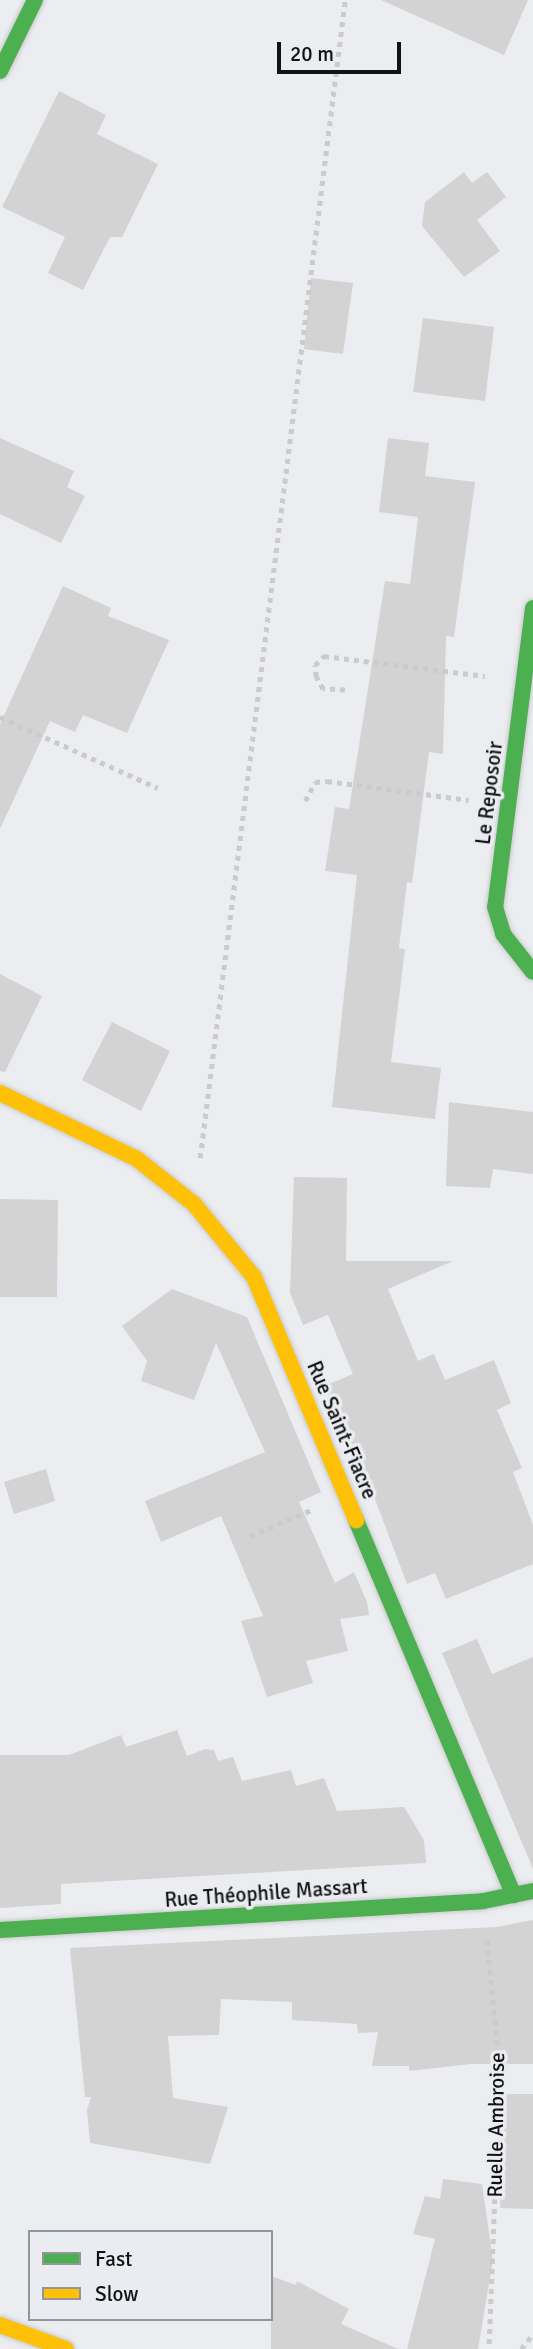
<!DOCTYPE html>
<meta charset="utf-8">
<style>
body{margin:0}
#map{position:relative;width:533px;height:2349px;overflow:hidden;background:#ecedf0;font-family:Signika,sans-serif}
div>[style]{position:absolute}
.building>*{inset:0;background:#d3d3d4}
.path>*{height:4.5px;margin-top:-2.25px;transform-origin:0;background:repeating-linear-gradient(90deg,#cbcbcc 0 5px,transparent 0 10px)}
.roads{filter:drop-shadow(0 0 2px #cacbcd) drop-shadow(0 0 2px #cacbcd)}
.fast>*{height:16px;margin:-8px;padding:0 8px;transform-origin:8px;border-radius:8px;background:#4caf50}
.slow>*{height:16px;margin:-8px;padding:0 8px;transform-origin:8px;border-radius:8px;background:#ffc107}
span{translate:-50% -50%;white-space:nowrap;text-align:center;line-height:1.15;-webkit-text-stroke:7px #ebecf1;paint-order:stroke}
.street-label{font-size:21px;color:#111213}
.legend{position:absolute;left:28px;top:2230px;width:245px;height:91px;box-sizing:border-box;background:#ebecf1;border:2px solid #949598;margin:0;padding:9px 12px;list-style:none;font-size:21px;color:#111213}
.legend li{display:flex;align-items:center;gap:14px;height:35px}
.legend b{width:35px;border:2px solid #949598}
.scale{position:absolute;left:277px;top:42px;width:124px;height:32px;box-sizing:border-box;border:4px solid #111213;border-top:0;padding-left:9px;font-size:21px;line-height:24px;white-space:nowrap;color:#111213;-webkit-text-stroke:5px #ebecf1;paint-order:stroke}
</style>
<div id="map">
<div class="building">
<i style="clip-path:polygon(381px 0,528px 0,504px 55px)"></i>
<i style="clip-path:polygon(59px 91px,106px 115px,97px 134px,158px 164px,122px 237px,110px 237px,83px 290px,48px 273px,65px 237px,2px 207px)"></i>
<i style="clip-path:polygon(464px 172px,472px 183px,487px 172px,506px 197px,477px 220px,500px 251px,464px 277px,422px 226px,425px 202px)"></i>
<i style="clip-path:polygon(311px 278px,353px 283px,343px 354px,304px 349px)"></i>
<i style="clip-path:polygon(423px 318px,494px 327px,485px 401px,413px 392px)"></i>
<i style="clip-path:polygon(0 438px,74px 471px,67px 487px,85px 496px,61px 543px,0 514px)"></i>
<i style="clip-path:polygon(388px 438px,429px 443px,425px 476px,475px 482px,454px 637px,446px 636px,443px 754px,429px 752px,412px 883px,407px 882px,399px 948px,405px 949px,391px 1062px,441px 1068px,435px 1119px,332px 1107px,357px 875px,325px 871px,335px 807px,349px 809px,385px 581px,410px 584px,418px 517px,379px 512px)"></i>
<i style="clip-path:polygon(63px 586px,111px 608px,108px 616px,169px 640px,127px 733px,83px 715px,75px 732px,50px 721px,0 829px,0 724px)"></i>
<i style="clip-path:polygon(0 974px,42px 996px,5px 1072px,0 1071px)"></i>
<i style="clip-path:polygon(112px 1022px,170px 1051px,141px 1111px,82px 1080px)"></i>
<i style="clip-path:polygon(449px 1102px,533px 1112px,533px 1174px,493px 1169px,490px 1188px,446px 1186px)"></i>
<i style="clip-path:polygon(294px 1177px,347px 1178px,346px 1261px,453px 1261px,388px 1289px,418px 1361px,434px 1354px,445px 1380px,494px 1360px,511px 1403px,497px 1410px,522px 1468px,513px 1472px,533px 1525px,533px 1564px,446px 1599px,435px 1573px,407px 1584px,364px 1470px,360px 1472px,324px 1386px,353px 1374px,328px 1315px,303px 1325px,290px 1293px)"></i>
<i style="clip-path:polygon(0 1199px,58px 1200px,57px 1297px,0 1297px)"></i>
<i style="clip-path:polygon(172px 1289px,247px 1317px,321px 1492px,299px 1502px,335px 1583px,354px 1572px,367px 1602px,369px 1615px,340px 1619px,348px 1651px,306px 1661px,313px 1683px,267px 1697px,241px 1621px,263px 1616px,221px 1516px,161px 1542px,145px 1501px,265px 1452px,216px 1343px,194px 1400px,141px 1381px,147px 1361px,122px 1326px)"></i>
<i style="clip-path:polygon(46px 1469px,55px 1501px,14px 1514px,4px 1482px)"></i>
<i style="clip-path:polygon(477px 1639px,492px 1674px,533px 1657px,533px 1869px,442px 1653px)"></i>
<i style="clip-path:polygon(177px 1730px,187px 1756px,205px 1749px,214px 1750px,218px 1761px,233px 1757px,242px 1781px,291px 1770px,296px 1786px,324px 1778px,337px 1811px,404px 1807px,424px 1840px,426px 1863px,61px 1884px,61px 1904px,0 1908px,0 1755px,69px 1755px,121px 1735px,126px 1747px)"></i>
<i style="clip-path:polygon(533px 1920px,533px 2064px,471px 2064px,409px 2071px,409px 2066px,372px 2066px,378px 2032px,358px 2033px,357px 2024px,292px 2020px,292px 2002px,221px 1999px,219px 2035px,168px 2036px,173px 2098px,228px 2107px,210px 2164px,90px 2143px,87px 2110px,91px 2097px,85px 2097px,70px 1948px,497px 1927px)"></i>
<i style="clip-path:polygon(505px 2094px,533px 2094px,533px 2209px,500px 2208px)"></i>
<i style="clip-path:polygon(443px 2179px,482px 2184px,493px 2260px,478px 2349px,407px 2349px,435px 2239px,413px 2234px,425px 2196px,440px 2199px)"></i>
<i style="clip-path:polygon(271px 2276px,296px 2285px,297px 2281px,349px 2309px,341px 2324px,398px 2349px,271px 2349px)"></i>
</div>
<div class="path">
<i style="left:345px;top:690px;width:22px;rotate:-177deg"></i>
<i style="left:323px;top:689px;width:14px;rotate:-120deg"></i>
<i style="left:316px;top:677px;width:12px;rotate:-95deg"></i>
<i style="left:315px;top:665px;width:13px;rotate:-45deg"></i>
<i style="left:324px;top:656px;width:162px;rotate:7.1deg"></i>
<i style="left:0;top:717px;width:173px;rotate:24.2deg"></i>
<i style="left:305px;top:801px;width:21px;rotate:-62deg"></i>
<i style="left:315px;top:782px;width:12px;rotate:-5deg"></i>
<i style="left:327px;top:781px;width:143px;rotate:7.6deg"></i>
<i style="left:200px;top:1158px;width:1167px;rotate:-82.86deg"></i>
<i style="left:250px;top:1536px;width:66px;rotate:-23.1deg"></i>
<i style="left:487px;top:1940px;width:130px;rotate:84.2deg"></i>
<i style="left:500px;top:2069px;width:280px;rotate:92.2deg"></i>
<i style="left:521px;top:2349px;width:19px;rotate:-51deg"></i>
</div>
<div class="roads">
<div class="fast">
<i style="left:0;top:71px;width:79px;rotate:-63.8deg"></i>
<i style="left:533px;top:608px;width:301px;rotate:97.2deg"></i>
<i style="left:495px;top:907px;width:28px;rotate:73deg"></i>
<i style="left:503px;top:934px;width:48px;rotate:51.7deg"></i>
<i style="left:356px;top:1520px;width:407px;rotate:67.2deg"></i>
<i style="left:0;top:1930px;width:484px;rotate:-3.4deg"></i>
<i style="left:483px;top:1901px;width:51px;rotate:-11.3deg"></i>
</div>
<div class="slow">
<i style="left:0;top:1093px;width:152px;rotate:25.7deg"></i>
<i style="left:137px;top:1159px;width:73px;rotate:38.3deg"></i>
<i style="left:194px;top:1204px;width:94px;rotate:50.6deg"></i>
<i style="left:254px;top:1277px;width:264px;rotate:67.2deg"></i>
<i style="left:0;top:2325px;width:70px;rotate:20deg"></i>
</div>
</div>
<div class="street-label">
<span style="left:489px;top:793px;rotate:-83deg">Le Reposoir</span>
<span style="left:342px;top:1430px;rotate:67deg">Rue Saint-Fiacre</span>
<span style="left:266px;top:1893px;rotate:-4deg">Rue Théophile Massart</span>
<span style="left:496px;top:2125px;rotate:-89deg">Ruelle Ambroise</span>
</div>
<ul class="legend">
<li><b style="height:9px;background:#4caf50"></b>Fast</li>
<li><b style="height:9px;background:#ffc107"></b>Slow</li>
</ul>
<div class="scale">20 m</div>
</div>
